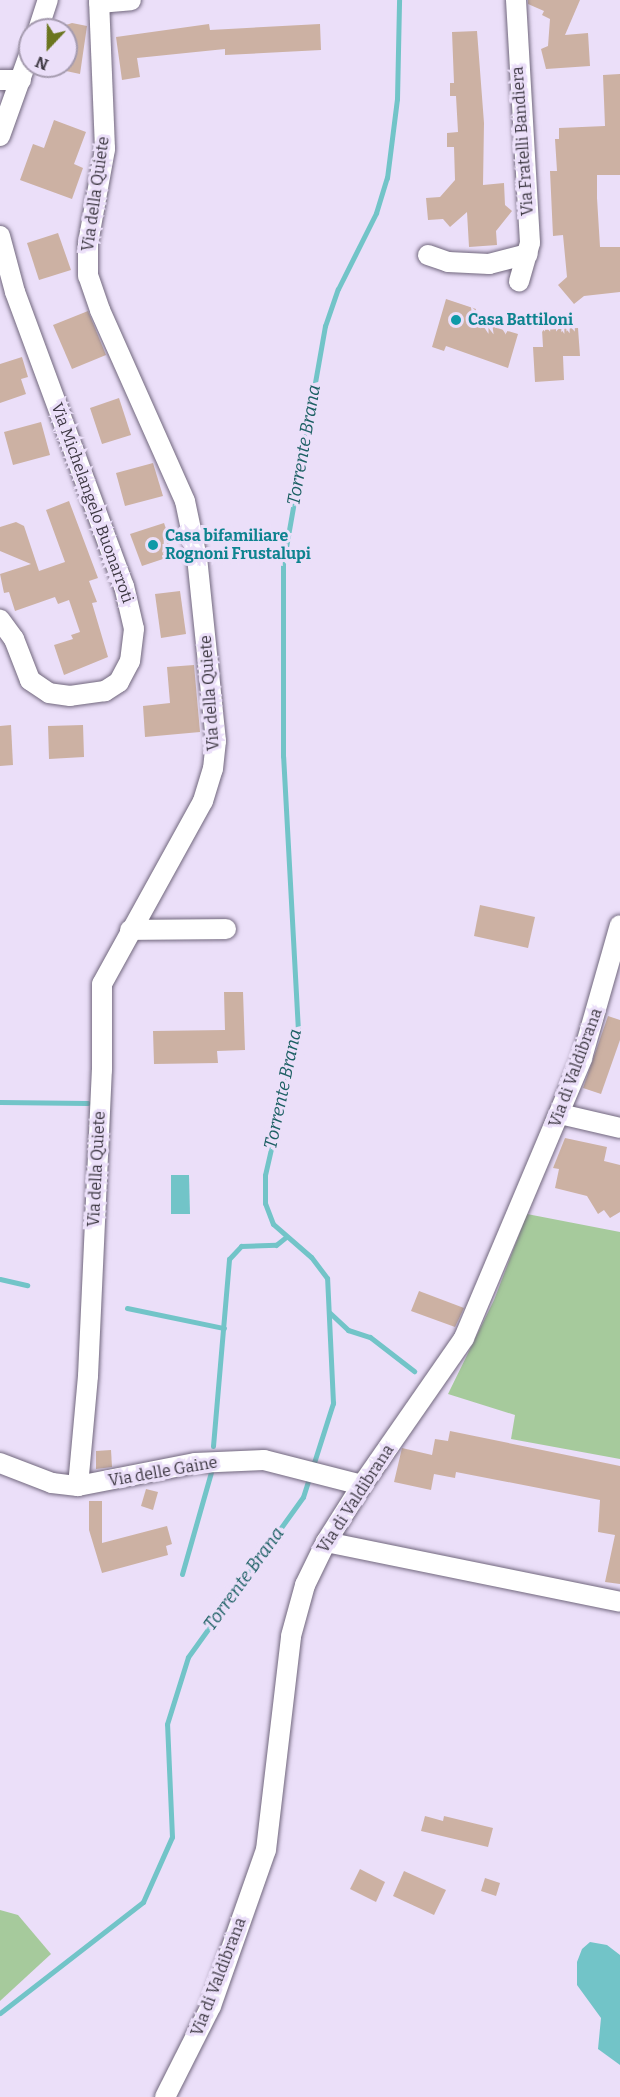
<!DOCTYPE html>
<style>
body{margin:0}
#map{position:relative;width:620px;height:2097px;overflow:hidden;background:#ebdff9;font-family:Bitter,serif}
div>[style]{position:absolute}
.green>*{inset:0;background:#a6ca9c}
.water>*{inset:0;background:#72c4c8}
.stream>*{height:5px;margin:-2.5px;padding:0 2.5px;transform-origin:2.5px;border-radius:2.5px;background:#72c4c8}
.building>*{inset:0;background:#ccb1a3}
.roads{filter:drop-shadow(0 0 2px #71677d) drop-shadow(0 0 2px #71677d)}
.minor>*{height:20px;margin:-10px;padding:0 10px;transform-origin:10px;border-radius:10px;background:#fff}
.dots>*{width:16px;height:16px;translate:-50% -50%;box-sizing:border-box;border:3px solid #ebdff9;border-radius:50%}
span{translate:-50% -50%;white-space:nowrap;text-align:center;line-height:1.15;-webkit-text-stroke:6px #ebdff9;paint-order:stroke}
.street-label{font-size:16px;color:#3b3640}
.culture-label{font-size:16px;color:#0d838f;font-weight:700}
.left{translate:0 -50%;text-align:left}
.water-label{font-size:18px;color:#1b5f63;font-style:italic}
.north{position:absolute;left:18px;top:18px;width:60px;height:60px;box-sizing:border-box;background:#ebdff9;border:2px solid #a59baf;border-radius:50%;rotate:202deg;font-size:16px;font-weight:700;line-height:24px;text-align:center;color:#3b3640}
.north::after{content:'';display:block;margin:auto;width:21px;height:27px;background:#6b751f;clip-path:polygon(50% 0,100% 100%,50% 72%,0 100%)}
</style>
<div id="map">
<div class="green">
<i style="clip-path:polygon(527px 1214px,620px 1232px,620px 1459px,511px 1439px,515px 1415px,448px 1394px,494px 1300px)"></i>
<i style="clip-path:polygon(0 1910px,18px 1915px,51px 1954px,0 2001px)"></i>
</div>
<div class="water">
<i style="clip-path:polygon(171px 1175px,189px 1175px,190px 1214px,171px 1214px)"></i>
<i style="clip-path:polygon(590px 1942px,607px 1945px,620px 1955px,620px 2065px,598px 2049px,601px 2018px,577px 1985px,577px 1962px,582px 1949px)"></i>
</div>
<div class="stream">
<i style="left:0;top:1102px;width:88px;rotate:0.7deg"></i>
<i style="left:0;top:1279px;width:28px;rotate:13deg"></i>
<i style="left:127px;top:1308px;width:99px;rotate:11.7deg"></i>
<i style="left:330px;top:1313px;width:25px;rotate:43deg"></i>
<i style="left:348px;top:1330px;width:23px;rotate:18deg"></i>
<i style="left:370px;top:1337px;width:56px;rotate:37.7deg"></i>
<i style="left:213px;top:1446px;width:188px;rotate:-85.1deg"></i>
<i style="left:229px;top:1259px;width:18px;rotate:-47deg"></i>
<i style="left:241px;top:1246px;width:35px;rotate:-2deg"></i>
<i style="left:276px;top:1245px;width:13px;rotate:-39deg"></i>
<i style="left:182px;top:1574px;width:106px;rotate:-74.1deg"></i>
<i style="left:0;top:2013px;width:181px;rotate:-37.8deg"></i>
<i style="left:143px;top:1902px;width:71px;rotate:-66deg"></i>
<i style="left:172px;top:1837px;width:113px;rotate:-92.5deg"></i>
<i style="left:167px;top:1724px;width:70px;rotate:-72.6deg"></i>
<i style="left:188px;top:1657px;width:197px;rotate:-54.3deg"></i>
<i style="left:303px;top:1497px;width:99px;rotate:-72.3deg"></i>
<i style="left:333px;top:1403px;width:125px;rotate:-92.7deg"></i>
<i style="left:327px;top:1278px;width:26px;rotate:-127deg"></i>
<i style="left:311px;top:1257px;width:50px;rotate:-139deg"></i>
<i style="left:273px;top:1224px;width:22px;rotate:-111deg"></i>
<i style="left:265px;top:1203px;width:28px;rotate:-90deg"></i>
<i style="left:265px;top:1175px;width:148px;rotate:-77.1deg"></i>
<i style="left:298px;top:1031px;width:275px;rotate:-93.1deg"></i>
<i style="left:283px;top:756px;width:192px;rotate:-90deg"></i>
<i style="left:283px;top:564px;width:242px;rotate:-80deg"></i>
<i style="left:325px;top:326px;width:39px;rotate:-71deg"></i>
<i style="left:338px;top:289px;width:85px;rotate:-63.4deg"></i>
<i style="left:376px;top:213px;width:37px;rotate:-73deg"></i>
<i style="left:387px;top:178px;width:80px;rotate:-82.8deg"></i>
<i style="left:397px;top:99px;width:99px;rotate:-88.8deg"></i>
</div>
<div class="building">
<i style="clip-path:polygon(528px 0,580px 0,565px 35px,588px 33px,590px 66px,546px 69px,541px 49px,548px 46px,550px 19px,542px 15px,544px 11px,528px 4px)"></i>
<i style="clip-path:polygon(72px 23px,87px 26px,80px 74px,66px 71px,66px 25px)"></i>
<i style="clip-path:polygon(209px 24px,210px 30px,320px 24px,321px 50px,225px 55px,225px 49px,137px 58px,140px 77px,122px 80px,116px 37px)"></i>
<i style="clip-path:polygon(477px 31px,484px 123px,483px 185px,504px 183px,505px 205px,512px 211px,496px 231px,497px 245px,469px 247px,467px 212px,450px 227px,443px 219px,428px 220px,426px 198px,440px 197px,455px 180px,454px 147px,447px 147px,447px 133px,458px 132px,456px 96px,450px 96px,450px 83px,454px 83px,452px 32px)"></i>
<i style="clip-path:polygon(620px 74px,620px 175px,597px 175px,597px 198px,600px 247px,620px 247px,620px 292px,584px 296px,574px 304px,558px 285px,567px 277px,563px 235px,553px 236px,550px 171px,557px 171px,555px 139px,559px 139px,559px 128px,605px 126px,603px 75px)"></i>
<i style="clip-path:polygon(54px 120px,86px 132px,74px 164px,83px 168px,72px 199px,20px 180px,33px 144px,44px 148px)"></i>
<i style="clip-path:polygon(58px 233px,71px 270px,39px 280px,27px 243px)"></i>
<i style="clip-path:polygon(446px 299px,476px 309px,473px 321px,518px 334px,508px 368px,446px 346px,444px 351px,432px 347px)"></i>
<i style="clip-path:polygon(88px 311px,106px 355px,72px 369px,53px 325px)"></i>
<i style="clip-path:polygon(578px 328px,580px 356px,563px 356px,564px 380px,535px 382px,533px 347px,543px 347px,542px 330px)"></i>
<i style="clip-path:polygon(22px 357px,28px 377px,21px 379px,26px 394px,0 403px,0 364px)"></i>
<i style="clip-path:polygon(119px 398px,131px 435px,102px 444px,90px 408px)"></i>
<i style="clip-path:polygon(41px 422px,50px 455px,13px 465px,4px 432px)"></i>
<i style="clip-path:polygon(153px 463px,163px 496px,125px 506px,116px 473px)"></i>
<i style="clip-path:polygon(69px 501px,98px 578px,89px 581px,97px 602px,92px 603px,108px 657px,64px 675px,54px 645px,73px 639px,71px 635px,80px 632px,69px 600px,58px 604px,55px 597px,15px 611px,9px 592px,4px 593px,0 574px,31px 564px,0 551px,0 527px,16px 522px,24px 526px,39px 571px,65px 562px,46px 510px)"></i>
<i style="clip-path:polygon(164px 523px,175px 555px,142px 566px,130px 534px)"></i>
<i style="clip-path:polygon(180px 591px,186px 634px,161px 638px,155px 594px)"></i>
<i style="clip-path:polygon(194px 665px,200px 732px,145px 737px,143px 706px,170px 703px,167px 667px)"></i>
<i style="clip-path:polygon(11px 725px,13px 765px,0 766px,0 726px)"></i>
<i style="clip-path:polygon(83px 725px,84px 757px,49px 759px,48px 726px)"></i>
<i style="clip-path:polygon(480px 905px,535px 917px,528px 948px,474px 936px)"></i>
<i style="clip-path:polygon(224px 992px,243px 992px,245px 1050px,217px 1051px,218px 1063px,154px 1064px,153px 1031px,225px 1030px)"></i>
<i style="clip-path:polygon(608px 1016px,620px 1020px,620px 1040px,601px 1094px,583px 1088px)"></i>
<i style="clip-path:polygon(565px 1138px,607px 1147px,604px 1161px,620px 1165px,620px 1212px,610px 1218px,604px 1210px,598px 1214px,587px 1196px,555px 1188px,559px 1169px,553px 1168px)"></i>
<i style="clip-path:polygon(419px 1291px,464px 1308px,455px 1327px,411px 1311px)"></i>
<i style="clip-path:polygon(450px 1431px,620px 1466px,620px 1584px,605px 1582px,615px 1535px,598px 1532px,600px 1500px,456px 1472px,455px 1478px,434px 1474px,431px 1490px,394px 1482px,402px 1448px,432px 1455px,435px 1439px,448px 1441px)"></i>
<i style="clip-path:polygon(111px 1450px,112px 1467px,96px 1469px,96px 1451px)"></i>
<i style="clip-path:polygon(146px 1489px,158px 1492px,153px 1510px,141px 1506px)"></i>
<i style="clip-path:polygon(89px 1501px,102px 1501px,102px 1543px,167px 1526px,172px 1544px,166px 1546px,168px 1555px,102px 1573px,89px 1530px)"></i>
<i style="clip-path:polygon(425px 1816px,443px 1821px,444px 1816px,493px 1828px,488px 1847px,421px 1831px)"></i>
<i style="clip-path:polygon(360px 1869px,385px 1882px,376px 1902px,350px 1889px)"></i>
<i style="clip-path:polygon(404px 1871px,446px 1890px,434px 1915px,393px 1896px)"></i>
<i style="clip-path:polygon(485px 1878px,500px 1883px,496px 1896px,481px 1891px)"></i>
</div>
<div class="roads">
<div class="minor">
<i style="left:516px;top:0;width:243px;rotate:86.7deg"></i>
<i style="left:530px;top:243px;width:40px;rotate:106deg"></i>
<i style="left:99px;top:3px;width:32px;rotate:-5deg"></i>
<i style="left:38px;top:30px;width:32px;rotate:-72deg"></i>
<i style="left:0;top:80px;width:21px"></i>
<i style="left:0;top:136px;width:89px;rotate:-70.3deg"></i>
<i style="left:0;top:236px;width:58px;rotate:75deg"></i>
<i style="left:15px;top:292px;width:314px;rotate:69.7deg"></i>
<i style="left:124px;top:586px;width:44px;rotate:76.9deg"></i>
<i style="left:134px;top:629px;width:32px;rotate:97deg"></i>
<i style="left:130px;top:661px;width:24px;rotate:118deg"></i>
<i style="left:119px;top:682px;width:17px;rotate:147deg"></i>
<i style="left:105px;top:691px;width:35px;rotate:172deg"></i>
<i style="left:70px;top:696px;width:21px;rotate:-172deg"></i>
<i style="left:49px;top:693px;width:23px;rotate:-146deg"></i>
<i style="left:30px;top:680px;width:44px;rotate:-111.3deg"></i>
<i style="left:14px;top:639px;width:24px;rotate:-126deg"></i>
<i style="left:428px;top:255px;width:21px;rotate:19deg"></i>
<i style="left:448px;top:262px;width:41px;rotate:2.8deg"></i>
<i style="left:489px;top:264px;width:40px;rotate:-14.4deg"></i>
<i style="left:130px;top:930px;width:96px;rotate:-0.6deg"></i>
<i style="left:560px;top:1114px;width:62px;rotate:13.1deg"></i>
<i style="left:0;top:1463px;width:56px;rotate:21deg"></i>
<i style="left:52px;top:1483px;width:26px;rotate:7deg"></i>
<i style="left:78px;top:1486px;width:119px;rotate:-11.1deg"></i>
<i style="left:195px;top:1463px;width:69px;rotate:-2.5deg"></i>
<i style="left:264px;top:1460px;width:101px;rotate:14.3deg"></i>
<i style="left:78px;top:1486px;width:110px;rotate:-84.8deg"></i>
<i style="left:88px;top:1376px;width:306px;rotate:-87.4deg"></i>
<i style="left:102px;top:1070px;width:86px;rotate:-90deg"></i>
<i style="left:102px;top:984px;width:209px;rotate:-61.1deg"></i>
<i style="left:203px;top:801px;width:34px;rotate:-73deg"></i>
<i style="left:213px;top:769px;width:28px;rotate:-84deg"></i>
<i style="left:216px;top:741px;width:184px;rotate:-95.9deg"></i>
<i style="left:197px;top:558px;width:58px;rotate:-101.9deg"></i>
<i style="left:185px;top:501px;width:209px;rotate:-114deg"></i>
<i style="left:100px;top:310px;width:36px;rotate:-109deg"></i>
<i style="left:88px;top:276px;width:33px;rotate:-90deg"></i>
<i style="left:88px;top:243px;width:96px;rotate:-79.7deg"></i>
<i style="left:105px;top:149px;width:149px;rotate:-92.3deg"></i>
<i style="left:326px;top:1542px;width:300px;rotate:11.5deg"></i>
<i style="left:165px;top:2097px;width:102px;rotate:-63.2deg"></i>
<i style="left:211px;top:2006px;width:165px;rotate:-70.6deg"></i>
<i style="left:266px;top:1850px;width:215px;rotate:-83.3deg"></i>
<i style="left:291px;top:1636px;width:53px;rotate:-74.6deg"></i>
<i style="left:305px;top:1585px;width:48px;rotate:-64deg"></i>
<i style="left:326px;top:1542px;width:67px;rotate:-57.7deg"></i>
<i style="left:362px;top:1485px;width:179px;rotate:-55.2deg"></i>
<i style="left:464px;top:1338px;width:304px;rotate:-67.1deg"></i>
<i style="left:582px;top:1058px;width:138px;rotate:-74.1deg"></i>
</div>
</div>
<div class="dots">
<i style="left:456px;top:320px;background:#0f9aa8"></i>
<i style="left:153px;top:545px;background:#0f9aa8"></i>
</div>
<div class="street-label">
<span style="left:523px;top:141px;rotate:-94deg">Via Fratelli Bandiera</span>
<span style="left:96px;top:194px;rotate:-82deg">Via della Quiete</span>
<span style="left:92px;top:503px;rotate:70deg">Via Michelangelo Buonarroti</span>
<span style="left:210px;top:693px;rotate:-94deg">Via della Quiete</span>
<span style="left:576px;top:1068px;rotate:-70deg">Via di Valdibrana</span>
<span style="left:97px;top:1169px;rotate:-87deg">Via della Quiete</span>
<span style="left:163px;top:1472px;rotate:-10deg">Via delle Gaine</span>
<span style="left:356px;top:1499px;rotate:-57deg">Via di Valdibrana</span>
<span style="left:219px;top:1977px;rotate:-69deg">Via di Valdibrana</span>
</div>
<div class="culture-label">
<span class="left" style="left:468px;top:320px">Casa Battiloni</span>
<span class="left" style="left:165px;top:545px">Casa bifamiliare<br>Rognoni Frustalupi</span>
</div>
<div class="water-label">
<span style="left:304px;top:445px;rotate:-80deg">Torrente Brana</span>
<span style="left:283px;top:1089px;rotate:-78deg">Torrente Brana</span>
<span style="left:244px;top:1579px;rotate:-54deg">Torrente Brana</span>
</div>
<div class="north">N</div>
</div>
